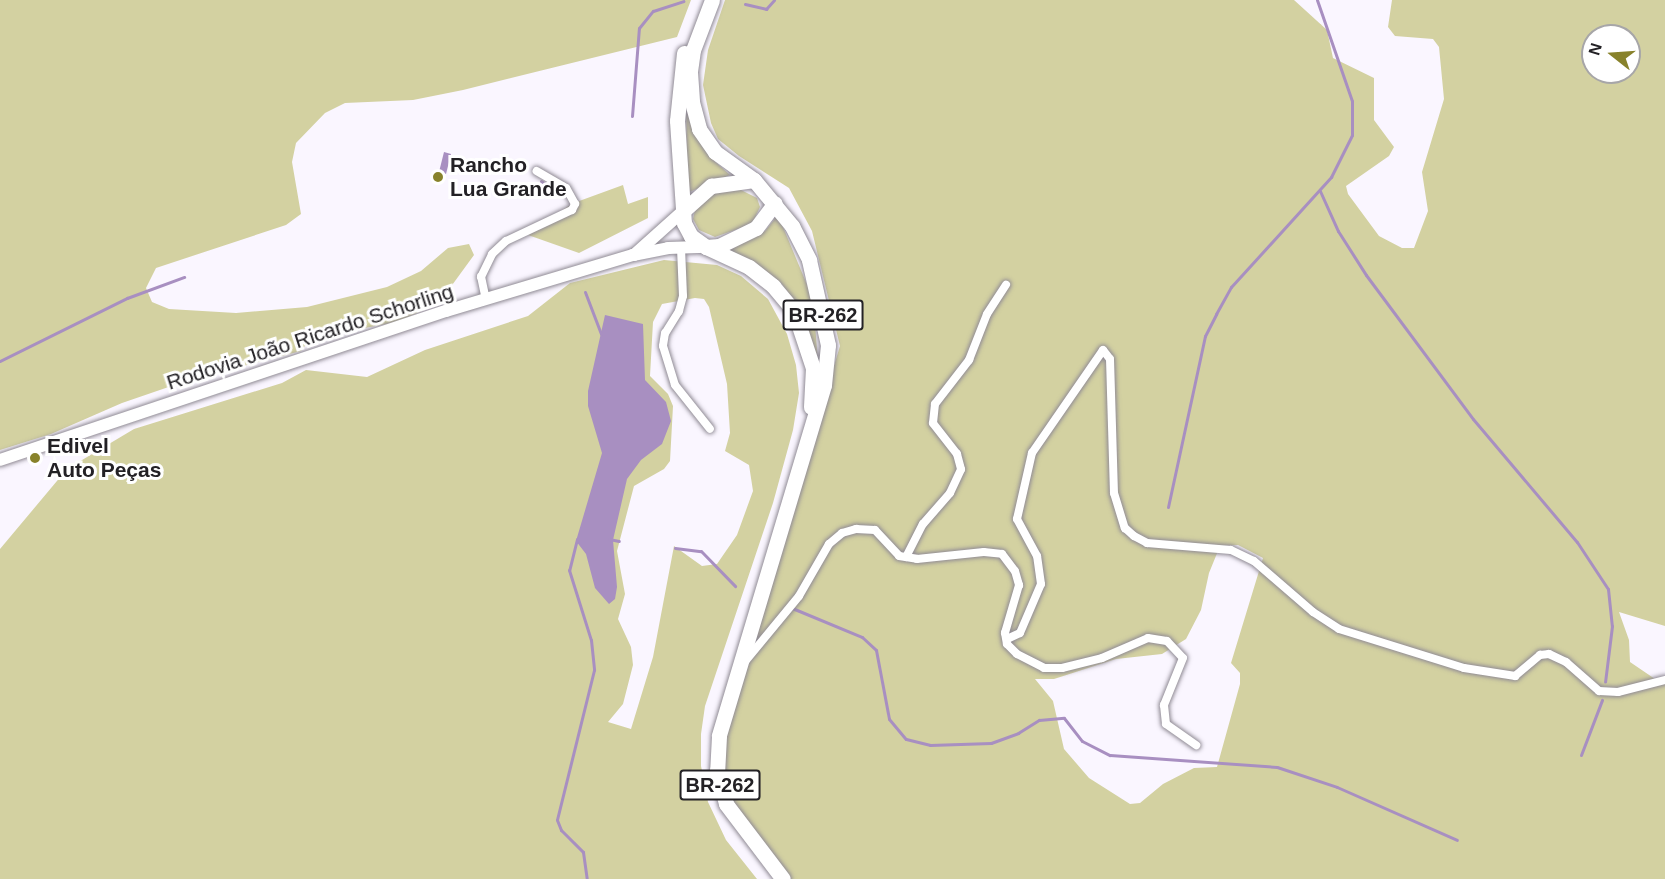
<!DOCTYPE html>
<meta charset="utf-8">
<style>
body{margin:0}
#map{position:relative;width:1665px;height:879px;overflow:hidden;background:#faf6ff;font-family:Helvetica,sans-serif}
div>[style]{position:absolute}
.green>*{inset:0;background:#d3d1a1}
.water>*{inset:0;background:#a88fc1}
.stream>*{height:3px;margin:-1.5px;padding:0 1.5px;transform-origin:1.5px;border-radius:1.5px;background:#a88fc1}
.roads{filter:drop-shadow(0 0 2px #908b95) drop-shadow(0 0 2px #908b95)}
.street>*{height:8px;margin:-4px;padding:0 4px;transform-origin:4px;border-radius:4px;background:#fff}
.secondary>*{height:12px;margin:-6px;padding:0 6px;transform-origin:6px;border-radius:6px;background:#fff}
.highway>*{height:15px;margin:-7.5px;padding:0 7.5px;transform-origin:7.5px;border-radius:7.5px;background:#fff}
.dots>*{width:16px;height:16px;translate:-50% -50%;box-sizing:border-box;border:3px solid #fff;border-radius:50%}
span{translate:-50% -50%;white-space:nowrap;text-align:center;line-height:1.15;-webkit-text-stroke:6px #fff;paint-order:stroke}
.shield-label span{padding:2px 4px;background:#fff;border:2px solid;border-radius:4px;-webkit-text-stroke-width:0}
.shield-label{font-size:20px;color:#232125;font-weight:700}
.poi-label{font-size:21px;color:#232125;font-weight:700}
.left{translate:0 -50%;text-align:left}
.street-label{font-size:21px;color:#232125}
.north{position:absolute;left:1581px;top:24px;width:60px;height:60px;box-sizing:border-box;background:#fff;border:2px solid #a7a6a8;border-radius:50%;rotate:287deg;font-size:16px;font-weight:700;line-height:24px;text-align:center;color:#232125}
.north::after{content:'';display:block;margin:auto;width:21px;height:27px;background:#88822b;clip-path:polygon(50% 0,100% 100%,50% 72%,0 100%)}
</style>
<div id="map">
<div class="green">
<i style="clip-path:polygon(0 0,691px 0,677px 37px,463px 90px,413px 100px,345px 103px,325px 113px,296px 143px,292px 162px,301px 214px,286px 225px,156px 268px,146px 288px,152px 302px,169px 309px,236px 313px,307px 307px,387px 287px,421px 271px,448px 248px,469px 244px,474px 255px,439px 303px,397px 322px,311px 338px,301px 351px,189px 380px,122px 403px,51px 434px,0 450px)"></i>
<i style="clip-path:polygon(evenodd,725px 0,1294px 0,1327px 30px,1333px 58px,1374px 78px,1374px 120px,1394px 147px,1389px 156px,1346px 186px,1348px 194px,1379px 236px,1402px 248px,1414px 248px,1428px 211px,1422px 172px,1444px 99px,1439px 47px,1433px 39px,1395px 36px,1388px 27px,1392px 0,1665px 0,1665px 626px,1619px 612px,1629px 640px,1630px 662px,1655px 679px,1665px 680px,1665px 879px,784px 879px,727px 796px,721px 764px,721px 736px,840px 346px,812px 231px,789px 188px,739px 156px,718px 139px,711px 123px,703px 85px,708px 50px,725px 0,1593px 36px,1629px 36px,1629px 72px,1593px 72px,1593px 36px,725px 0,1238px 545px,1263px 558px,1231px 663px,1240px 673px,1240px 684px,1217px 767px,1194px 768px,1163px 784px,1140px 803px,1130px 804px,1089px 778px,1064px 749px,1053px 701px,1035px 679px,1054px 679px,1116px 659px,1162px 654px,1186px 639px,1201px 610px,1209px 573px,1220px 546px,1238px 545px)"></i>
<i style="clip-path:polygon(686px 75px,697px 132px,710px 157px,730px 175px,687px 193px)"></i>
<i style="clip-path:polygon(623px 185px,628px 204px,648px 197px,648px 218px,579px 253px,528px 235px,571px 204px)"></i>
<i style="clip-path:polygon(733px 186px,757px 198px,760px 207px,752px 224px,715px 237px,699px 230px,693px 219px,696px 206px,721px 189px)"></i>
<i style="clip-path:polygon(778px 215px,813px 299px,818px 362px,797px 305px,781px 283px,755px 263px,723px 249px,765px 231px)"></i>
<i style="clip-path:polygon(evenodd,664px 260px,717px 265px,741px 276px,768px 299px,787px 334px,796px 365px,799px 393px,793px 430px,773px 503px,705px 706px,701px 734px,701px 766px,708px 802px,726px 840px,757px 879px,0 879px,0 549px,67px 469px,134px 429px,282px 383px,306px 370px,367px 377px,425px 350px,528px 316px,570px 283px,664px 260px,695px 298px,704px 299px,709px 307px,727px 384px,730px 433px,725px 451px,749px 465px,753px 491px,737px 535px,717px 564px,702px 566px,674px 546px,653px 657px,631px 729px,608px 722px,623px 704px,633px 665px,631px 647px,618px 619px,625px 594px,617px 551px,634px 486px,664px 469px,670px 461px,673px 406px,668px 394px,650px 376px,653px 322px,662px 304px,695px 298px)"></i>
</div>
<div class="water">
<i style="clip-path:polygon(444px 152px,451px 154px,446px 174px,439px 172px)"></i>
<i style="clip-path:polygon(605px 315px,643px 324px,645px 380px,666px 402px,671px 421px,662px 444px,641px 460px,627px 479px,613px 540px,617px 587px,615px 599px,609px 604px,595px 588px,586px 554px,576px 541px,602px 453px,588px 406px,588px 391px)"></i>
</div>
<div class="stream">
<i style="left:745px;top:4px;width:22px;rotate:13deg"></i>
<i style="left:766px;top:9px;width:12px;rotate:-48deg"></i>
<i style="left:632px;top:116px;width:88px;rotate:-85.5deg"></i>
<i style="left:639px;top:28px;width:22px;rotate:-51deg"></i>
<i style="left:653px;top:11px;width:32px;rotate:-18deg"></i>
<i style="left:541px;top:181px;width:20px;rotate:33deg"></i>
<i style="left:1320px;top:191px;width:44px;rotate:65.8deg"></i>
<i style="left:1338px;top:231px;width:52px;rotate:57.5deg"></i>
<i style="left:1366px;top:275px;width:179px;rotate:53.4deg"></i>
<i style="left:1473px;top:419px;width:161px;rotate:49.8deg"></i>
<i style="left:1577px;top:542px;width:56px;rotate:56.6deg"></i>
<i style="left:1608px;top:589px;width:37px;rotate:84deg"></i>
<i style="left:1612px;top:626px;width:56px;rotate:97.1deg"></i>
<i style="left:585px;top:292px;width:45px;rotate:69.1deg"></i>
<i style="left:0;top:361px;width:142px;rotate:-26.4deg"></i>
<i style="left:127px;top:298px;width:61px;rotate:-20.2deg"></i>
<i style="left:1168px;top:507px;width:175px;rotate:-77.8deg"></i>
<i style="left:1205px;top:336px;width:25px;rotate:-63deg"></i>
<i style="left:1216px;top:314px;width:31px;rotate:-61deg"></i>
<i style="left:1231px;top:287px;width:149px;rotate:-47.7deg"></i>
<i style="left:1331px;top:177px;width:47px;rotate:-63.4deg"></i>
<i style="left:1352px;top:135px;width:34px;rotate:-90deg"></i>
<i style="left:1352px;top:101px;width:107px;rotate:-109.1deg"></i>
<i style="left:577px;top:539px;width:32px;rotate:104deg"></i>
<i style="left:569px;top:570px;width:73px;rotate:72.6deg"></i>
<i style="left:591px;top:640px;width:30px;rotate:84deg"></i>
<i style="left:594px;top:670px;width:154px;rotate:103.9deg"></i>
<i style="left:557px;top:820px;width:11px;rotate:68deg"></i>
<i style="left:561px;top:830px;width:31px;rotate:45deg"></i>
<i style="left:583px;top:852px;width:27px;rotate:82deg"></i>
<i style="left:609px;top:539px;width:10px;rotate:11deg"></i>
<i style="left:675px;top:548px;width:26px;rotate:7deg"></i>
<i style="left:701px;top:551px;width:49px;rotate:45.8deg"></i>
<i style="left:792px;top:608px;width:76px;rotate:22.5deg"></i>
<i style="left:862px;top:637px;width:19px;rotate:43deg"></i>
<i style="left:876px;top:650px;width:70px;rotate:79.3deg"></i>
<i style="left:889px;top:719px;width:26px;rotate:50deg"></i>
<i style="left:906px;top:739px;width:25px;rotate:14deg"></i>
<i style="left:930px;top:745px;width:61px;rotate:-1.9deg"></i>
<i style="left:991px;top:743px;width:29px;rotate:-20deg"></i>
<i style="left:1018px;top:733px;width:25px;rotate:-32deg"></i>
<i style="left:1039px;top:720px;width:25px;rotate:-5deg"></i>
<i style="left:1064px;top:718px;width:29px;rotate:52deg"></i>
<i style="left:1082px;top:741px;width:31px;rotate:27deg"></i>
<i style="left:1110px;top:755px;width:167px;rotate:4.1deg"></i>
<i style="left:1277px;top:767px;width:63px;rotate:18.4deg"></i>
<i style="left:1337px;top:787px;width:131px;rotate:23.8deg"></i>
<i style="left:1581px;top:755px;width:59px;rotate:-69.1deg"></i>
</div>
<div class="roads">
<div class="street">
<i style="left:681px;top:248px;width:48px;rotate:87.6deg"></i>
<i style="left:683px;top:296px;width:16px;rotate:105deg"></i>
<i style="left:679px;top:311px;width:26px;rotate:122deg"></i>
<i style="left:665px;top:333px;width:13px;rotate:99deg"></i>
<i style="left:663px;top:346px;width:41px;rotate:72.9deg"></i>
<i style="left:675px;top:385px;width:56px;rotate:51.5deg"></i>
<i style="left:486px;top:300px;width:24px;rotate:-102deg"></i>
<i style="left:481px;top:277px;width:25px;rotate:-64deg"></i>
<i style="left:492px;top:254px;width:19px;rotate:-43deg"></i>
<i style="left:506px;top:241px;width:73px;rotate:-25.2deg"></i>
<i style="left:572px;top:210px;width:7px;rotate:-63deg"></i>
<i style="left:575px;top:204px;width:18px;rotate:-119deg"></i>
<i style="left:566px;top:188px;width:34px;rotate:-150deg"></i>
<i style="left:906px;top:557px;width:37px;rotate:-63deg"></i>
<i style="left:923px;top:524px;width:41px;rotate:-48.9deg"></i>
<i style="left:950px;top:493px;width:26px;rotate:-65deg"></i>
<i style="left:961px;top:469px;width:16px;rotate:-105deg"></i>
<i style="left:957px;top:454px;width:39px;rotate:-128deg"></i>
<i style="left:933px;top:423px;width:19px;rotate:-84deg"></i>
<i style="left:935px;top:404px;width:56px;rotate:-52.3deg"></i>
<i style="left:969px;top:360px;width:49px;rotate:-68.6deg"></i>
<i style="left:987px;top:314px;width:35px;rotate:-57deg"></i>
<i style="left:1007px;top:639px;width:14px;rotate:-25deg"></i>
<i style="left:1020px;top:633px;width:53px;rotate:-66.8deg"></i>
<i style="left:1041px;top:584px;width:28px;rotate:-98deg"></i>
<i style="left:1037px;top:556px;width:42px;rotate:-118.4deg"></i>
<i style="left:1017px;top:519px;width:68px;rotate:-77.2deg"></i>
<i style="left:1032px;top:453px;width:125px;rotate:-55.4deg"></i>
<i style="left:1103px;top:350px;width:11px;rotate:52deg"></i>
<i style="left:1110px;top:359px;width:134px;rotate:88.3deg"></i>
<i style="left:1114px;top:493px;width:37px;rotate:73deg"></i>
<i style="left:1125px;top:528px;width:12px;rotate:42deg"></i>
<i style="left:1134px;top:536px;width:15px;rotate:28deg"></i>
<i style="left:1147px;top:543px;width:84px;rotate:4.8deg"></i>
<i style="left:1231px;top:550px;width:25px;rotate:26deg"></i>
<i style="left:1254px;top:561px;width:78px;rotate:40.8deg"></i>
<i style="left:1313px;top:612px;width:31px;rotate:33deg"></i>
<i style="left:1339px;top:629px;width:131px;rotate:17.3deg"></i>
<i style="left:1464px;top:668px;width:52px;rotate:8.9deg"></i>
<i style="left:1515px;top:676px;width:33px;rotate:-40deg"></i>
<i style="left:1540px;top:655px;width:9px;rotate:-6deg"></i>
<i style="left:1549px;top:654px;width:19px;rotate:25deg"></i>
<i style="left:1566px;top:662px;width:44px;rotate:41.3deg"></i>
<i style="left:1599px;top:691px;width:19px;rotate:3deg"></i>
<i style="left:1618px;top:692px;width:49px;rotate:-14.3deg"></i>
<i style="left:743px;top:664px;width:88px;rotate:-50.5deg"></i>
<i style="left:799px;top:596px;width:60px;rotate:-60deg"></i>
<i style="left:829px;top:544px;width:17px;rotate:-40deg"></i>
<i style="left:842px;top:533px;width:15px;rotate:-16deg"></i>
<i style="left:856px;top:529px;width:19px;rotate:3deg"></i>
<i style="left:875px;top:530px;width:35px;rotate:47deg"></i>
<i style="left:899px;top:556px;width:18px;rotate:9deg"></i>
<i style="left:917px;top:559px;width:67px;rotate:-6deg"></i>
<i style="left:984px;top:552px;width:18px;rotate:6deg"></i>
<i style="left:1002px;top:554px;width:21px;rotate:53deg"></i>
<i style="left:1015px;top:571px;width:15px;rotate:74deg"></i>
<i style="left:1019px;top:585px;width:50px;rotate:106.3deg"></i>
<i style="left:1005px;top:633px;width:11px;rotate:80deg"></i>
<i style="left:1007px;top:644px;width:14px;rotate:45deg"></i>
<i style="left:1017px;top:654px;width:30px;rotate:27deg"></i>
<i style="left:1044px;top:668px;width:18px"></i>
<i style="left:1062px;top:668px;width:41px;rotate:-14deg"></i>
<i style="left:1102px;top:658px;width:50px;rotate:-23.5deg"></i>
<i style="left:1148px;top:638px;width:19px;rotate:9deg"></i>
<i style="left:1167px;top:641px;width:23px;rotate:47deg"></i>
<i style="left:1183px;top:658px;width:51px;rotate:112deg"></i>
<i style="left:1164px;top:705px;width:19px;rotate:84deg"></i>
<i style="left:1166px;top:724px;width:37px;rotate:35deg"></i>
</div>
<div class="secondary">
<i style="left:634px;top:255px;width:66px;rotate:-41.9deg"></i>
<i style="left:0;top:460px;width:470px;rotate:-18.5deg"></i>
<i style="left:446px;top:311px;width:195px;rotate:-16.7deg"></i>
<i style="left:633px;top:255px;width:36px;rotate:-11deg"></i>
<i style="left:668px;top:248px;width:38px;rotate:-2deg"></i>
</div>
<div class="highway">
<i style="left:712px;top:0;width:53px;rotate:110.8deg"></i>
<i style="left:693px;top:50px;width:22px;rotate:98deg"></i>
<i style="left:690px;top:72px;width:30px;rotate:86deg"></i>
<i style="left:692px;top:102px;width:28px;rotate:75deg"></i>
<i style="left:699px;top:129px;width:28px;rotate:55deg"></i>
<i style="left:715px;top:152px;width:48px;rotate:35.7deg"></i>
<i style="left:754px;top:180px;width:60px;rotate:50.4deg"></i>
<i style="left:792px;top:226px;width:38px;rotate:63deg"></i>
<i style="left:809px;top:260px;width:87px;rotate:77.4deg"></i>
<i style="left:828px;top:345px;width:40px;rotate:95.7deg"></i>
<i style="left:824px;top:385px;width:366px;rotate:106.7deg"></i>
<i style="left:719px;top:736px;width:34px;rotate:93deg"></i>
<i style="left:717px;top:770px;width:35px;rotate:75deg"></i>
<i style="left:726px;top:804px;width:94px;rotate:52.8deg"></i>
<i style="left:684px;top:53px;width:68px;rotate:95.9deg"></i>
<i style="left:677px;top:121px;width:102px;rotate:86.1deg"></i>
<i style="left:684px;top:223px;width:15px;rotate:62deg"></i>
<i style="left:691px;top:236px;width:19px;rotate:36deg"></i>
<i style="left:706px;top:247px;width:47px;rotate:24.9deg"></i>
<i style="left:749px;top:267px;width:31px;rotate:38deg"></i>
<i style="left:773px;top:286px;width:33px;rotate:50deg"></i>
<i style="left:794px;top:311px;width:60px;rotate:71.6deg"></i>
<i style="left:813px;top:368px;width:39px;rotate:93deg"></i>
<i style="left:683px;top:211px;width:38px;rotate:-42deg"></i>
<i style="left:711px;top:186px;width:43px;rotate:-7.9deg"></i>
<i style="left:706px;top:247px;width:13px;rotate:-4deg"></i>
<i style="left:719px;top:246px;width:41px;rotate:-25.9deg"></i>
<i style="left:756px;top:228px;width:31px;rotate:-53deg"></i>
</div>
</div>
<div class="dots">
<i style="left:438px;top:177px;background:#88822b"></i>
<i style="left:35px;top:458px;background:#88822b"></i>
</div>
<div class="shield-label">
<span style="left:823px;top:315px">BR-262</span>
<span style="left:720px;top:785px">BR-262</span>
</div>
<div class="poi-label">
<span class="left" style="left:450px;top:177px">Rancho<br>Lua Grande</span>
<span class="left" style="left:47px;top:458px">Edivel<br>Auto Peças</span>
</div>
<div class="street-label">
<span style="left:310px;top:337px;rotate:-18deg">Rodovia João Ricardo Schorling</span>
</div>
<div class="north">N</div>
</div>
